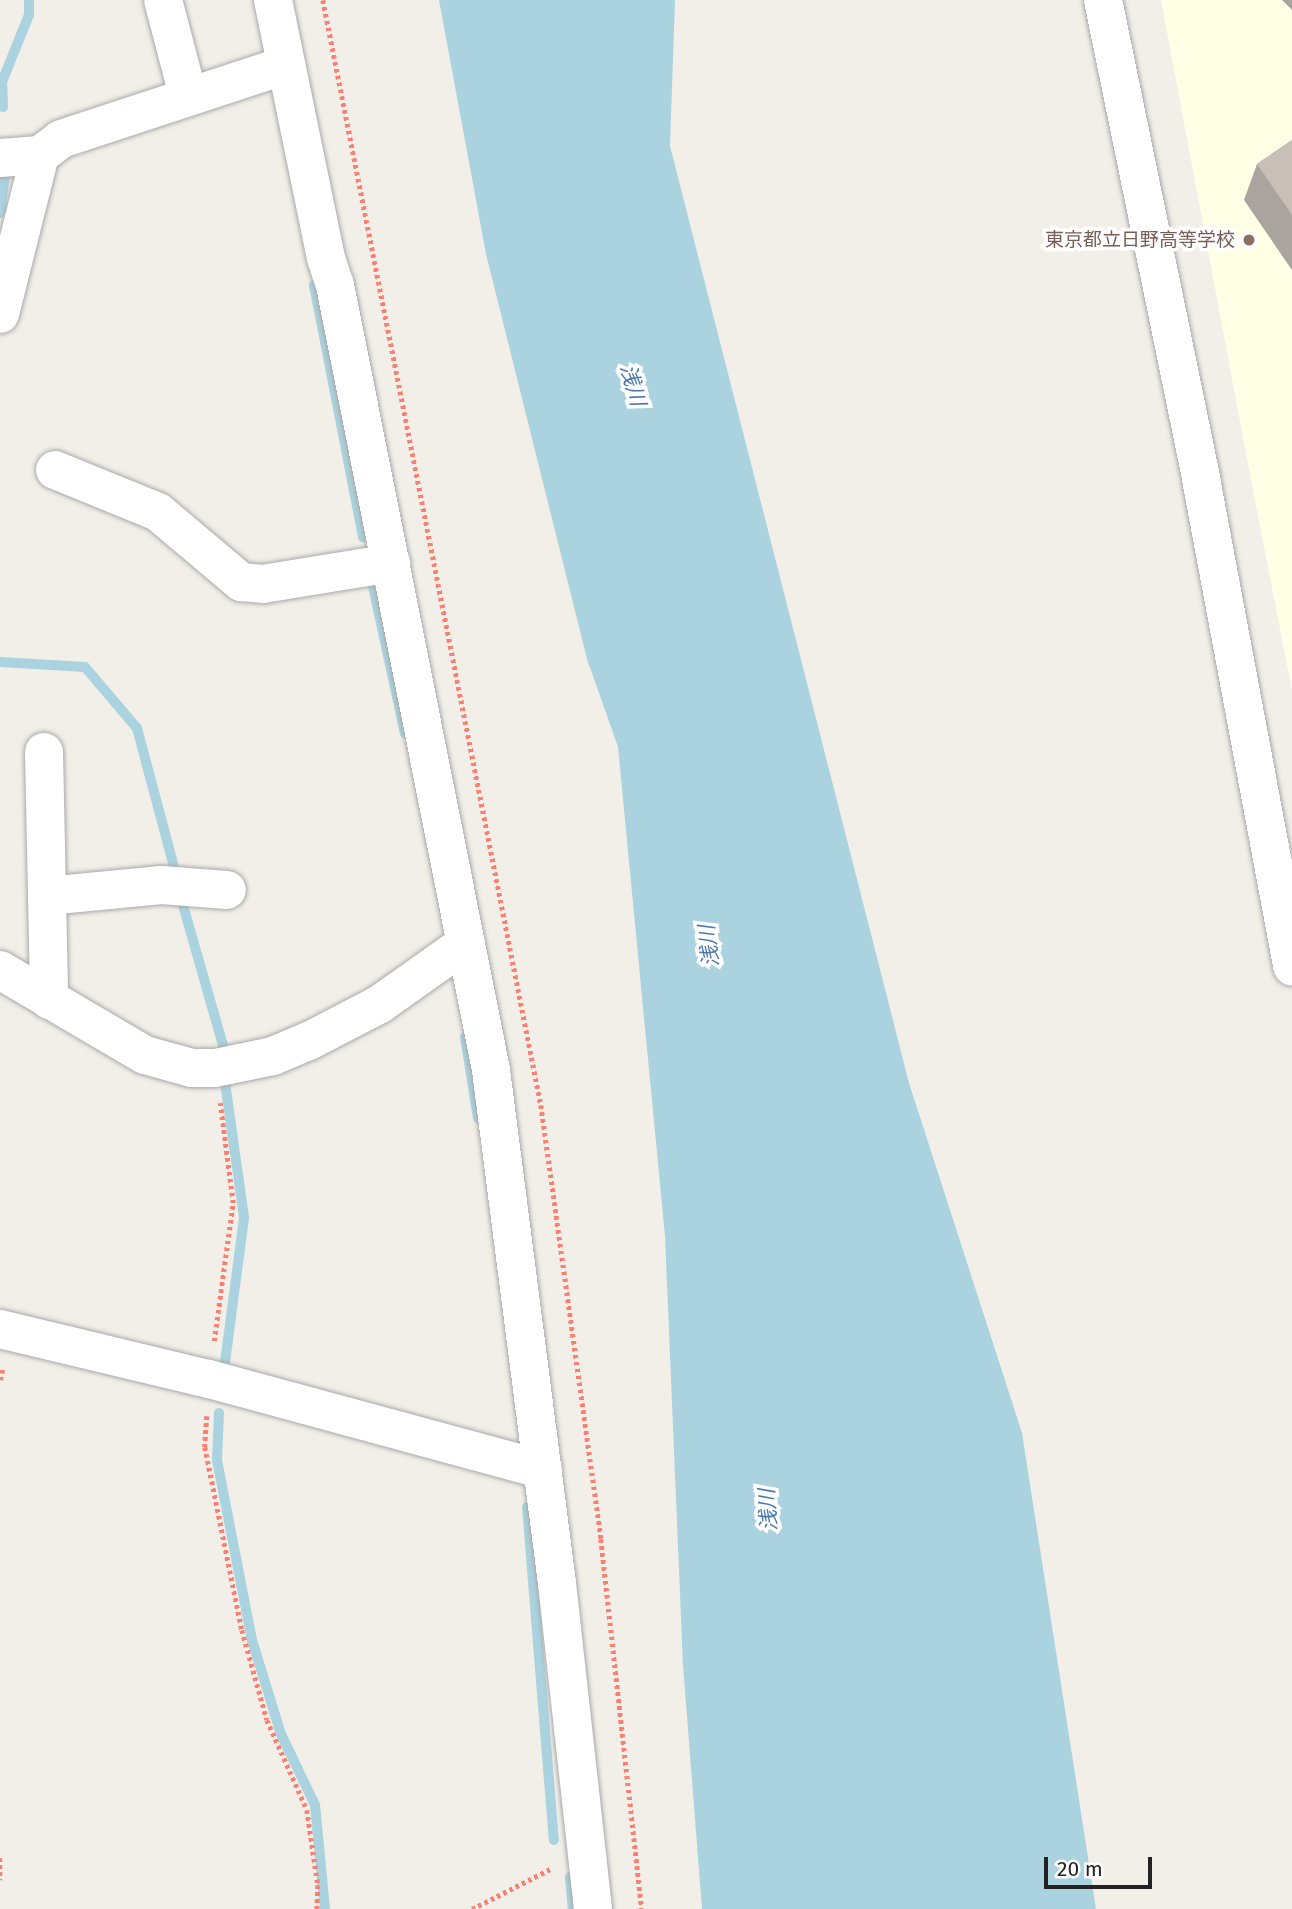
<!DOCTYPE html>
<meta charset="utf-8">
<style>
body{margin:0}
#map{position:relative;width:1292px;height:1909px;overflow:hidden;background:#f2efe9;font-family:"Fira Sans","Noto Sans JP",sans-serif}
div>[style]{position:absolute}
.education>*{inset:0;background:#ffffe5}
.water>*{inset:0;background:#aad3df}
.stream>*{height:10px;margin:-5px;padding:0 5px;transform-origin:5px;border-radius:5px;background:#aad3df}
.path>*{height:4.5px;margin-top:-2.25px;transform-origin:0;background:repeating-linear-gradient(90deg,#fa8072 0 3.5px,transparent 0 7px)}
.roads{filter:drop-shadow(0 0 2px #a9a9a9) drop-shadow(0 0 2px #a9a9a9)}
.minor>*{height:38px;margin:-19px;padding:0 19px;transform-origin:19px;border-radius:19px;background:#fff}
.wall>*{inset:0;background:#aba49e}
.building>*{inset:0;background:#c7bfb8}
.dots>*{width:19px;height:19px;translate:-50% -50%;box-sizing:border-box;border:4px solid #fff;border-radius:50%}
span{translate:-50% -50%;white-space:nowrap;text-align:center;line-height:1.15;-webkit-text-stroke:7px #fff;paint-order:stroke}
.education-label{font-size:19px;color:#785e54}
.right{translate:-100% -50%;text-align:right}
.water-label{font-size:21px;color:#4a7aab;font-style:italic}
.scale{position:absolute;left:1044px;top:1857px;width:108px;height:32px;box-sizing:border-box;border:4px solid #222;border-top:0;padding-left:9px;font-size:21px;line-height:24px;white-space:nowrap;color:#222;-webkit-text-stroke:5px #fff;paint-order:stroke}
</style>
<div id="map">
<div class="education">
<i style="clip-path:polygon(1161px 0,1292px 0,1292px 690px,1251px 480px)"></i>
</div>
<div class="water">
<i style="clip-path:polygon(439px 0,675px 0,670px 146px,909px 1083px,1022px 1433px,1096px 1909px,702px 1909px,683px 1665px,665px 1236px,618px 747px,587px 659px,486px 254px)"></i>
</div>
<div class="stream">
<i style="left:3px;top:107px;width:25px;rotate:-92deg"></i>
<i style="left:2px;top:82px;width:72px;rotate:-68.1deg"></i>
<i style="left:29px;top:15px;width:15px;rotate:-90deg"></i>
<i style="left:0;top:213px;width:45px;rotate:-82.4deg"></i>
<i style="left:314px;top:285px;width:257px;rotate:79deg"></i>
<i style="left:372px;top:582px;width:155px;rotate:77.7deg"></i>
<i style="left:0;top:662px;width:85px;rotate:3.4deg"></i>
<i style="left:85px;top:667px;width:80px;rotate:49.6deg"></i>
<i style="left:137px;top:728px;width:140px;rotate:75.1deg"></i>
<i style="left:181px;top:898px;width:157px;rotate:74.1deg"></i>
<i style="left:465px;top:1037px;width:82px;rotate:80.9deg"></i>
<i style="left:224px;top:1075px;width:144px;rotate:82deg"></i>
<i style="left:244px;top:1218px;width:146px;rotate:97.5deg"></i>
<i style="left:219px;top:1413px;width:47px;rotate:92.4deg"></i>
<i style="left:217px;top:1460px;width:183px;rotate:79deg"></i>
<i style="left:252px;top:1640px;width:98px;rotate:72.9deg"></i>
<i style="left:281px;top:1734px;width:79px;rotate:64.4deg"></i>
<i style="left:315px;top:1805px;width:104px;rotate:84.5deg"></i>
<i style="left:527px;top:1507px;width:334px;rotate:85.4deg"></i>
<i style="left:570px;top:1877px;width:32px;rotate:85deg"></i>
</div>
<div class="path">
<i style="left:323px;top:0;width:1126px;rotate:78.84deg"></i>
<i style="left:541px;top:1105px;width:438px;rotate:82.1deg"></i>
<i style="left:601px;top:1539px;width:372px;rotate:83.7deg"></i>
<i style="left:214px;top:1341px;width:139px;rotate:-82.2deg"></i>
<i style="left:233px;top:1203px;width:101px;rotate:-97.4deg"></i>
<i style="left:0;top:1380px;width:14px;rotate:-78deg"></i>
<i style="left:207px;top:1416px;width:31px;rotate:94deg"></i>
<i style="left:205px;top:1447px;width:187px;rotate:78.6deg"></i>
<i style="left:242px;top:1630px;width:93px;rotate:74.5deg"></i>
<i style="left:267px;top:1720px;width:98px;rotate:66deg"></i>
<i style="left:307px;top:1810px;width:76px;rotate:81.7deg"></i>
<i style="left:318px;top:1885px;width:24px;rotate:92deg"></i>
<i style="left:0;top:1858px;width:22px;rotate:90deg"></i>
<i style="left:472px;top:1909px;width:90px;rotate:-27.1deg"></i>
</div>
<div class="roads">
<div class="minor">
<i style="left:163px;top:0;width:98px;rotate:75.3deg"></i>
<i style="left:273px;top:0;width:263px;rotate:78.4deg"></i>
<i style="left:326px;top:258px;width:28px;rotate:72deg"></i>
<i style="left:335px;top:285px;width:800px;rotate:78.76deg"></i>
<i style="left:491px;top:1070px;width:517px;rotate:82.67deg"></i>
<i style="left:557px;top:1583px;width:328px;rotate:83.7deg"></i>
<i style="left:1103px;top:0;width:489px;rotate:78.4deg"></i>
<i style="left:1201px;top:479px;width:496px;rotate:79.4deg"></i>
<i style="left:0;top:158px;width:40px;rotate:-4.3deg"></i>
<i style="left:40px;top:155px;width:26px;rotate:-37deg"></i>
<i style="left:61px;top:139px;width:237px;rotate:-18.2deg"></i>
<i style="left:0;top:314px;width:164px;rotate:-75.9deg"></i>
<i style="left:55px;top:470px;width:111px;rotate:22.2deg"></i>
<i style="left:158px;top:512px;width:109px;rotate:40.1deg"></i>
<i style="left:241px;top:582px;width:22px;rotate:5deg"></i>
<i style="left:263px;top:584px;width:130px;rotate:-9.3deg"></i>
<i style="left:44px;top:752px;width:248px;rotate:88.8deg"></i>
<i style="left:47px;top:896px;width:115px;rotate:-5.5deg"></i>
<i style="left:161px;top:885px;width:66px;rotate:4.3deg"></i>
<i style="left:0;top:970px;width:168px;rotate:30.4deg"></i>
<i style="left:145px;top:1055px;width:49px;rotate:15.5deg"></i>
<i style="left:192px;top:1068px;width:23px"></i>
<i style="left:215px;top:1068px;width:59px;rotate:-11.7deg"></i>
<i style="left:273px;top:1056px;width:39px;rotate:-23deg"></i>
<i style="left:309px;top:1041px;width:80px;rotate:-27.5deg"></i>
<i style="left:380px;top:1004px;width:105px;rotate:-35.3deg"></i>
<i style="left:0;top:1329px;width:215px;rotate:13.5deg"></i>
<i style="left:209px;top:1379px;width:346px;rotate:15.2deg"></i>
</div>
</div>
<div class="wall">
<i style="clip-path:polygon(1282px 0,1292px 0,1292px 10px)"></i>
<i style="clip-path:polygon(1292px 140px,1292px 270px,1244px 200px,1257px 164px)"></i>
</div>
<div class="building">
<i style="clip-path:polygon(1292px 140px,1292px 215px,1257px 164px)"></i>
</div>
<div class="dots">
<i style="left:1249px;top:240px;background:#8d6e63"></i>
</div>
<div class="education-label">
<span class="right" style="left:1235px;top:240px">東京都立日野高等学校</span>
</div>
<div class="water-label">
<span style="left:633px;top:385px;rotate:74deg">浅川</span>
<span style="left:709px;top:946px;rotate:-97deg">浅川</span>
<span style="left:768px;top:1510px;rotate:-94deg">浅川</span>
</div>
<div class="scale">20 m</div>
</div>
